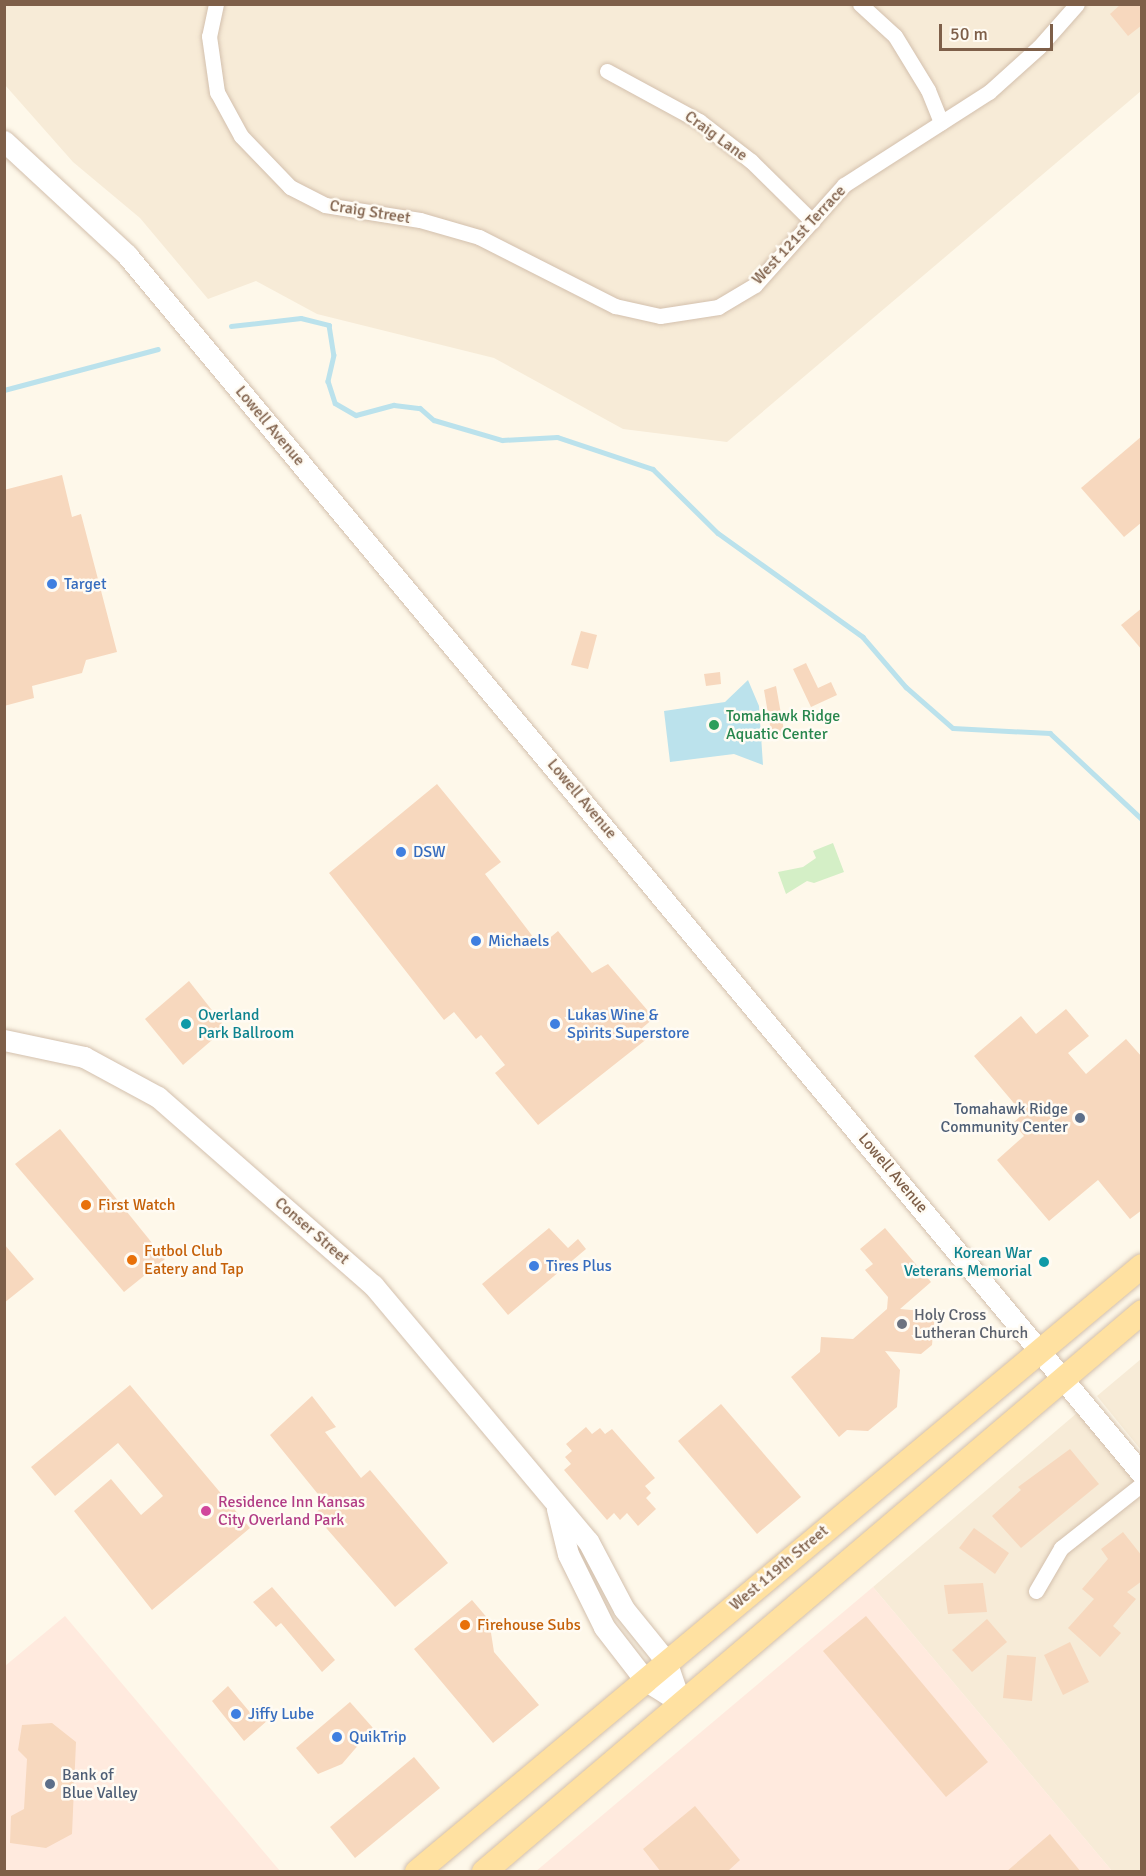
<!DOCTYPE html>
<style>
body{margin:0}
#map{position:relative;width:1146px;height:1876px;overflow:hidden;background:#fef8ea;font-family:Signika,sans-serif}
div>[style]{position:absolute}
.residential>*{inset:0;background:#f7ebd7}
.commercial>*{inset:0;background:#ffeade}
.green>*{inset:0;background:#d4efc6}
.water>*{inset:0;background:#bbe2ec}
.stream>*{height:4.5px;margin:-2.25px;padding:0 2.25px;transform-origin:2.25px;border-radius:2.25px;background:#bbe2ec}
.building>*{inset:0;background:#f7d8be}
.roads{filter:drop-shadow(0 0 2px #d3c0ad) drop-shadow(0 0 2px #d3c0ad)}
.street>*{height:15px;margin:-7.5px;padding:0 7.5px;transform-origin:7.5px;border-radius:7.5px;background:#fff}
.secondary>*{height:21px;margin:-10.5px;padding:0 10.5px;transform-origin:10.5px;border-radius:10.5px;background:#fff}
.primary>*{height:24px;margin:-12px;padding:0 12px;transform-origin:12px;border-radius:12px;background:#ffe1a1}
.dots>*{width:16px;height:16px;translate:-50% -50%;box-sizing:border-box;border:3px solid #fffbf3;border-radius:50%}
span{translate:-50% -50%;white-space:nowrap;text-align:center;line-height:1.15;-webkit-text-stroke:5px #fffbf3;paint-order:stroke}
.street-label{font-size:16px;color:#7e5f49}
.shop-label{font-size:16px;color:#366cbe}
.left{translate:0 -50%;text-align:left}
.leisure-label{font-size:16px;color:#27864d}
.culture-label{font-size:16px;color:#0d838f}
.right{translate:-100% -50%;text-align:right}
.service-label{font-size:16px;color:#4e5e75}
.food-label{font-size:16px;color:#c56008}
.worship-label{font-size:16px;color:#5b616d}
.hotel-label{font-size:16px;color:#b23c85}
.frame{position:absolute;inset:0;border:6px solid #7e5f49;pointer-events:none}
.scale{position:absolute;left:939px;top:24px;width:114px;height:27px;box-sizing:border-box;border:3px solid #7e5f49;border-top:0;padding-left:8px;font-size:18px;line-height:21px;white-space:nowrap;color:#7e5f49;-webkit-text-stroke:4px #fffbf3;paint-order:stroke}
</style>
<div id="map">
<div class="residential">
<i style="clip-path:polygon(4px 5px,1141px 5px,1141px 91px,727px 442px,623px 429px,494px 358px,317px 314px,256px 281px,208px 299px,140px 218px,73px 162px,5px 85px)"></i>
<i style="clip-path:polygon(1141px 1359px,1141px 1450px,1097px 1396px)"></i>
<i style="clip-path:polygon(1077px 1413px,1141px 1489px,1141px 1871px,1112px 1871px,873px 1587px)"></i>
</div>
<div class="commercial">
<i style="clip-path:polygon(873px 1587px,1112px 1871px,535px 1872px)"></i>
<i style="clip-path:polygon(65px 1616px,280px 1871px,5px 1872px,5px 1666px)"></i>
</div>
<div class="green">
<i style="clip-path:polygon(833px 843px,844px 872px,814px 883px,807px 881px,786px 894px,778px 872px,803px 867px,816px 858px,813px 851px)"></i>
</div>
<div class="water">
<i style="clip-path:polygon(748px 680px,759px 706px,763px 765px,734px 754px,670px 762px,664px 711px,725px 702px)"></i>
</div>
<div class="stream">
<i style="left:231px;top:326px;width:70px;rotate:-6.5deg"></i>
<i style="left:301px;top:318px;width:29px;rotate:14deg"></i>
<i style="left:329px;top:325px;width:30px;rotate:81deg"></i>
<i style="left:334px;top:355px;width:27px;rotate:103deg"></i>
<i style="left:328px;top:381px;width:23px;rotate:72deg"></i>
<i style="left:335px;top:403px;width:24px;rotate:30deg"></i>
<i style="left:356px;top:415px;width:39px;rotate:-15deg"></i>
<i style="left:394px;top:405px;width:26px;rotate:7deg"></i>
<i style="left:420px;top:408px;width:18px;rotate:41deg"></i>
<i style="left:434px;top:420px;width:71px;rotate:16.4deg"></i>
<i style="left:502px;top:440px;width:55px;rotate:-3.1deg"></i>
<i style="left:557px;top:437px;width:101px;rotate:18.4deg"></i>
<i style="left:653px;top:469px;width:91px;rotate:44.6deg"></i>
<i style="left:718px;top:533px;width:178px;rotate:35.6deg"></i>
<i style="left:863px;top:637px;width:66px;rotate:49.3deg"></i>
<i style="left:906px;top:687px;width:62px;rotate:41.1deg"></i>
<i style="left:953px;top:728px;width:97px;rotate:3deg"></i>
<i style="left:1050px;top:733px;width:126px;rotate:43.1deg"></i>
<i style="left:4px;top:390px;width:159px;rotate:-14.9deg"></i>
</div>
<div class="building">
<i style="clip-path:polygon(1121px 4px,1142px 4px,1142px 25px,1128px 36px,1110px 14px)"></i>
<i style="clip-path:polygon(1142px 436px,1142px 522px,1124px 537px,1081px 488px)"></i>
<i style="clip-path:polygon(62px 475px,72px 517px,81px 514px,117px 652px,86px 660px,82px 673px,32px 686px,34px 698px,4px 706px,4px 490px)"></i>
<i style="clip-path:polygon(1142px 608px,1142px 650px,1121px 625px)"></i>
<i style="clip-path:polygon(581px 631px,597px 635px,588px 669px,571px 665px)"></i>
<i style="clip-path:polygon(806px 663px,818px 688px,831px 682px,837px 695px,811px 707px,793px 669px)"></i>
<i style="clip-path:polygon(720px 672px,721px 684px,706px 686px,704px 674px)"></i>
<i style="clip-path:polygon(776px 686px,785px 736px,772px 737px,764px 690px)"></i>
<i style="clip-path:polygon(437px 784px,501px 862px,485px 874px,540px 946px,558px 931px,592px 973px,608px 964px,654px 1018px,641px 1029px,648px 1038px,538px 1125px,495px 1073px,505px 1065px,481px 1035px,476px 1039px,454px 1012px,444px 1020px,329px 873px)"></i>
<i style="clip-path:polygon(189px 981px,226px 1028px,183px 1065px,145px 1019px)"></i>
<i style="clip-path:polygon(1066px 1009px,1089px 1036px,1068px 1053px,1086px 1074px,1126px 1039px,1142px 1057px,1142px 1210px,1130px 1219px,1098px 1180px,1049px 1221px,997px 1160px,1024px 1136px,1013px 1123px,1023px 1114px,974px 1056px,1021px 1016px,1036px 1034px)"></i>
<i style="clip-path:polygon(60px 1129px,165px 1259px,124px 1292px,15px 1164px)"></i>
<i style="clip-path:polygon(549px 1228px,568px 1248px,578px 1239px,586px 1249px,508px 1315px,482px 1284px)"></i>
<i style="clip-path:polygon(885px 1228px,931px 1282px,900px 1309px,935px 1312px,932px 1345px,921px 1354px,885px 1351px,900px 1370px,897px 1407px,868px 1431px,847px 1430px,839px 1437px,791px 1377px,820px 1352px,821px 1337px,853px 1339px,887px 1309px,888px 1297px,865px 1270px,873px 1264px,860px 1249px)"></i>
<i style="clip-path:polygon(4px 1244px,34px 1279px,4px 1303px)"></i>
<i style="clip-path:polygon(130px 1385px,250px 1528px,152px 1610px,74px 1511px,111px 1479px,141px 1515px,163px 1496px,118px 1443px,55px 1496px,31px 1467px)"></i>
<i style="clip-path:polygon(312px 1396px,336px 1427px,325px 1432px,361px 1478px,370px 1470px,448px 1563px,395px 1607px,314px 1514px,326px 1504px,270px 1435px)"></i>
<i style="clip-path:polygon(721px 1404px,801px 1497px,757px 1534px,678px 1441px)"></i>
<i style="clip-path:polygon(586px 1427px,592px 1434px,600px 1428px,605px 1434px,612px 1429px,655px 1478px,645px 1486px,651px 1493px,646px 1498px,656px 1509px,638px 1526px,627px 1513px,620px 1520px,614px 1513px,607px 1520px,564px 1470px,571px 1464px,565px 1457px,572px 1451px,566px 1444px)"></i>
<i style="clip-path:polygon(1070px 1449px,1099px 1484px,1021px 1548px,992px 1516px,1021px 1490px,1018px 1487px)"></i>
<i style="clip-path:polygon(974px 1528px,1009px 1553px,995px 1574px,959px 1548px)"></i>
<i style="clip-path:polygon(1123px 1532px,1142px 1556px,1142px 1581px,1127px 1592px,1136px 1599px,1113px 1626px,1121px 1633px,1100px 1657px,1068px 1628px,1094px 1599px,1082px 1589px,1108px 1559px,1101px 1549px)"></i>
<i style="clip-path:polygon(983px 1583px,987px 1612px,948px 1614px,944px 1585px)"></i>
<i style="clip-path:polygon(272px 1587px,335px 1660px,322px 1672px,281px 1623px,276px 1627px,253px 1602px)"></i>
<i style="clip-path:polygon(472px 1600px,489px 1620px,494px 1652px,539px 1705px,493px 1743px,414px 1649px)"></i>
<i style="clip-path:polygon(866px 1616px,988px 1762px,946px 1797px,823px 1651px)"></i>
<i style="clip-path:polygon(987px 1619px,1007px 1642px,972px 1672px,952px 1650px)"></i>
<i style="clip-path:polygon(1070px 1642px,1089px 1682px,1063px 1695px,1044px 1655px)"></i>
<i style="clip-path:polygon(1007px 1655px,1036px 1657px,1032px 1701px,1003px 1698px)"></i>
<i style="clip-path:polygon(228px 1686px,253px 1716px,260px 1711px,268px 1720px,244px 1741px,212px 1701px)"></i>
<i style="clip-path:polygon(350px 1702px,373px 1728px,342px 1764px,318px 1774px,296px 1748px)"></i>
<i style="clip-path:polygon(52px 1723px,76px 1742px,72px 1834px,46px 1848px,10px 1843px,11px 1816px,24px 1809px,27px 1759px,18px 1750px,22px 1725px)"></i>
<i style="clip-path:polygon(414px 1757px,440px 1788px,355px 1858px,330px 1827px)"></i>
<i style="clip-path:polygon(695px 1806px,740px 1860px,727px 1872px,661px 1872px,643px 1849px)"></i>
<i style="clip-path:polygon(1050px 1834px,1081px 1872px,1006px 1872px)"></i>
</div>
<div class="roads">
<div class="street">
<i style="left:216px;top:4px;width:33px;rotate:102deg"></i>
<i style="left:209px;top:36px;width:57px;rotate:81.9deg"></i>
<i style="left:217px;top:92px;width:50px;rotate:61.4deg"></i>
<i style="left:241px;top:136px;width:71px;rotate:46.1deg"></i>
<i style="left:290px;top:187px;width:39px;rotate:27deg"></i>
<i style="left:325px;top:205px;width:96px;rotate:9deg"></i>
<i style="left:420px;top:220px;width:61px;rotate:16.1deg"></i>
<i style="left:479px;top:237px;width:153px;rotate:26.9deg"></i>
<i style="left:615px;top:306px;width:46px;rotate:12.5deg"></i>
<i style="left:660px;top:316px;width:59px;rotate:-8.8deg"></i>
<i style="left:718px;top:307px;width:43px;rotate:-30.7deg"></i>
<i style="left:755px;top:285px;width:134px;rotate:-48.3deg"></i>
<i style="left:844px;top:185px;width:172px;rotate:-32.7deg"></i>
<i style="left:989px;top:92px;width:67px;rotate:-42deg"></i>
<i style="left:1039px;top:47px;width:57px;rotate:-48.5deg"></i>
<i style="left:860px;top:4px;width:47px;rotate:42.4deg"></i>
<i style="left:895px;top:36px;width:63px;rotate:58.6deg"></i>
<i style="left:928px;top:90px;width:35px;rotate:68deg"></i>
<i style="left:607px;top:71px;width:105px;rotate:28.5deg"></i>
<i style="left:699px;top:121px;width:66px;rotate:37.6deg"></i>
<i style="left:751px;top:161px;width:86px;rotate:44.5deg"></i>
<i style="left:1036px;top:1591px;width:50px;rotate:-59.8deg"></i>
<i style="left:1061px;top:1548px;width:103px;rotate:-38.3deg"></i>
</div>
<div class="secondary">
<i style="left:4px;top:141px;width:168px;rotate:42.8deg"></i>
<i style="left:127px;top:255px;width:1586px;rotate:50.22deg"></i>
<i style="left:4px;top:1040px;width:82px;rotate:12deg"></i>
<i style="left:84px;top:1057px;width:84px;rotate:28.4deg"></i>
<i style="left:158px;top:1097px;width:286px;rotate:41.2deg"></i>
<i style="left:373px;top:1285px;width:334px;rotate:50deg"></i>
<i style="left:588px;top:1541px;width:77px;rotate:62.1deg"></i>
<i style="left:624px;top:1609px;width:67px;rotate:51.1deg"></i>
<i style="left:666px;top:1661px;width:43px;rotate:71.1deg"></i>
<i style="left:557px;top:1509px;width:46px;rotate:76.3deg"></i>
<i style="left:568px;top:1554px;width:81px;rotate:63.7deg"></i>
<i style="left:604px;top:1627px;width:67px;rotate:52.3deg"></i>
<i style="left:645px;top:1680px;width:41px;rotate:32.2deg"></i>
</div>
<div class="primary">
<i style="left:417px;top:1872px;width:945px;rotate:-39.89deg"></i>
<i style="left:484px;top:1872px;width:864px;rotate:-40.4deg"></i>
</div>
</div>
<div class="dots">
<i style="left:52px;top:584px;background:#3f7fe0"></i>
<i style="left:714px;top:725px;background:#2e9e5b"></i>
<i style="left:401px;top:852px;background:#3f7fe0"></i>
<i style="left:476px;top:941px;background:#3f7fe0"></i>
<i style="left:186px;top:1024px;background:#0f9aa8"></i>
<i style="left:555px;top:1024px;background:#3f7fe0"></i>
<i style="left:1080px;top:1118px;background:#5c6f8a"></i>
<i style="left:86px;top:1205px;background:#e8710a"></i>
<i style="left:132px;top:1260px;background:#e8710a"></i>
<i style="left:1044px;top:1262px;background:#0f9aa8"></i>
<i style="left:534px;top:1266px;background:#3f7fe0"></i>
<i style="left:902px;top:1324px;background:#6b7280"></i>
<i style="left:206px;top:1511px;background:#d1479c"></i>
<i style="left:465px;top:1625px;background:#e8710a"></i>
<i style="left:236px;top:1714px;background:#3f7fe0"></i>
<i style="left:337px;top:1737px;background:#3f7fe0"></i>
<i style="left:50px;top:1784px;background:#5c6f8a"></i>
</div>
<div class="street-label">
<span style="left:716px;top:136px;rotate:36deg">Craig Lane</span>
<span style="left:370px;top:212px;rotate:9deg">Craig Street</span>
<span style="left:799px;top:235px;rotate:-47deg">West 121st Terrace</span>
<span style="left:270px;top:426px;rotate:50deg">Lowell Avenue</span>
<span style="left:582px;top:799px;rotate:50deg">Lowell Avenue</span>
<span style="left:893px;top:1173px;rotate:50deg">Lowell Avenue</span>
<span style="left:312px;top:1231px;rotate:41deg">Conser Street</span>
<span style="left:779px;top:1568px;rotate:-40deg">West 119th Street</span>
</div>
<div class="shop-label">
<span class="left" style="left:64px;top:584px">Target</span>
<span class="left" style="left:413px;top:852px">DSW</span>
<span class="left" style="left:488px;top:941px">Michaels</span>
<span class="left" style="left:567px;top:1024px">Lukas Wine &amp;<br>Spirits Superstore</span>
<span class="left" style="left:546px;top:1266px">Tires Plus</span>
<span class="left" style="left:248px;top:1714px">Jiffy Lube</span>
<span class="left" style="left:349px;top:1737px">QuikTrip</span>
</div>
<div class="leisure-label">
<span class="left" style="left:726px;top:725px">Tomahawk Ridge<br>Aquatic Center</span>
</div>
<div class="culture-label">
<span class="left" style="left:198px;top:1024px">Overland<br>Park Ballroom</span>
<span class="right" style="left:1032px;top:1262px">Korean War<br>Veterans Memorial</span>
</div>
<div class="service-label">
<span class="right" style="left:1068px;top:1118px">Tomahawk Ridge<br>Community Center</span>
<span class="left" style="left:62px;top:1784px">Bank of<br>Blue Valley</span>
</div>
<div class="food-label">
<span class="left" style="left:98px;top:1205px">First Watch</span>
<span class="left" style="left:144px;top:1260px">Futbol Club<br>Eatery and Tap</span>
<span class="left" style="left:477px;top:1625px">Firehouse Subs</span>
</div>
<div class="worship-label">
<span class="left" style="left:914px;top:1324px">Holy Cross<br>Lutheran Church</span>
</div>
<div class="hotel-label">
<span class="left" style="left:218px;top:1511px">Residence Inn Kansas<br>City Overland Park</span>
</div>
<div class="frame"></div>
<div class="scale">50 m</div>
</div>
